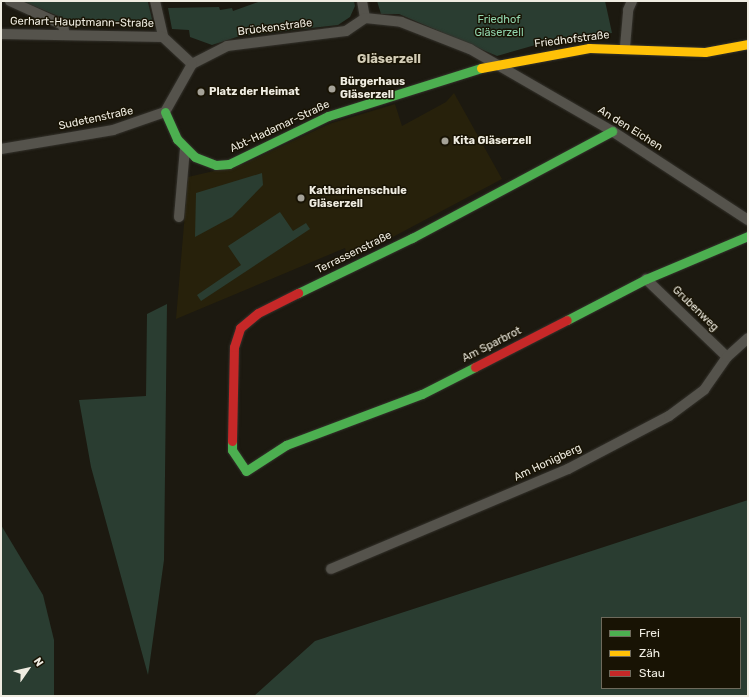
<!DOCTYPE html>
<meta charset="utf-8">
<style>
body{margin:0}
#map{position:relative;width:749px;height:697px;overflow:hidden;background:#1c1910;font-family:Rubik,sans-serif}
div>[style]{position:absolute}
.built>*{inset:0;background:#27210b}
.green>*{inset:0;background:#2a3d31}
.roads{filter:drop-shadow(0 0 1px #34322c) drop-shadow(0 0 1px #34322c)}
.street>*{height:10px;margin:-5px;padding:0 5px;transform-origin:5px;border-radius:5px;background:#55534c}
.fast>*{height:9px;margin:-4.5px;padding:0 4.5px;transform-origin:4.5px;border-radius:4.5px;background:#4caf50}
.slow>*{height:9px;margin:-4.5px;padding:0 4.5px;transform-origin:4.5px;border-radius:4.5px;background:#ffc107}
.jam>*{height:9px;margin:-4.5px;padding:0 4.5px;transform-origin:4.5px;border-radius:4.5px;background:#c62828}
.dots>*{width:11px;height:11px;translate:-50% -50%;box-sizing:border-box;border:2px solid #181304;border-radius:50%}
span{translate:-50% -50%;white-space:nowrap;text-align:center;line-height:1.15;-webkit-text-stroke:3px #181304;paint-order:stroke}
.park-label{font-size:11px;color:#91d6ae}
.street-label{font-size:11px;color:#efece1}
.poi-label{font-size:11px;color:#efece1;font-weight:700}
.left{translate:0 -50%;text-align:left}
.quarter-label{font-size:13px;color:#d2ccb6;font-weight:700}
.frame{position:absolute;inset:0;border:2px solid #efece1;pointer-events:none}
.legend{position:absolute;left:601px;top:617px;width:140px;height:72px;box-sizing:border-box;background:#181304;border:1px solid #6e6a5c;margin:0;padding:5px 7px;list-style:none;font-size:12px;color:#efece1}
.legend li{display:flex;align-items:center;gap:8px;height:20px}
.legend b{width:20px;border:1px solid #6e6a5c}
.north{position:absolute;left:8px;top:649px;width:40px;height:40px;-webkit-text-stroke:3px #181304;paint-order:stroke;rotate:56deg;font-size:11px;font-weight:700;line-height:16px;text-align:center;color:#efece1}
.north::after{content:'';display:block;margin:auto;width:14px;height:18px;background:#efece1;clip-path:polygon(50% 0,100% 100%,50% 72%,0 100%)}
</style>
<div id="map">
<div class="built">
<i style="clip-path:polygon(454px 93px,502px 179px,357px 256px,353px 249px,346px 252px,345px 248px,176px 319px,188px 177px,244px 164px,329px 124px,395px 104px,402px 126px,446px 102px)"></i>
</div>
<div class="green">
<i style="clip-path:polygon(21px 1px,148px 2px,153px 23px,68px 20px)"></i>
<i style="clip-path:polygon(261px 1px,354px 1px,355px 6px,350px 17px,338px 25px,240px 36px,212px 45px,190px 37px,189px 30px,172px 29px,168px 8px,219px 7px,220px 10px,232px 8px,233px 11px)"></i>
<i style="clip-path:polygon(377px 1px,605px 1px,612px 33px,553px 40px,497px 56px,399px 14px,381px 14px)"></i>
<i style="clip-path:polygon(262px 173px,263px 185px,232px 217px,195px 237px,196px 193px)"></i>
<i style="clip-path:polygon(280px 212px,293px 231px,306px 223px,310px 229px,201px 301px,197px 295px,241px 265px,228px 246px)"></i>
<i style="clip-path:polygon(167px 304px,164px 560px,148px 675px,91px 467px,79px 400px,146px 396px,147px 314px)"></i>
<i style="clip-path:polygon(evenodd,748px 500px,748px 696px,254px 696px,315px 641px,748px 500px,602px 618px,740px 618px,740px 688px,602px 688px,602px 618px)"></i>
<i style="clip-path:polygon(1px 525px,43px 595px,54px 640px,54px 696px,1px 696px)"></i>
</div>
<div class="roads">
<div class="street">
<i style="left:10px;top:1px;width:58px;rotate:24.4deg"></i>
<i style="left:63px;top:25px;width:10px;rotate:79deg"></i>
<i style="left:155px;top:1px;width:37px;rotate:77deg"></i>
<i style="left:163px;top:37px;width:40px;rotate:43deg"></i>
<i style="left:362px;top:1px;width:17px;rotate:80deg"></i>
<i style="left:365px;top:18px;width:36px;rotate:6deg"></i>
<i style="left:401px;top:22px;width:74px;rotate:21.4deg"></i>
<i style="left:470px;top:49px;width:164px;rotate:30deg"></i>
<i style="left:612px;top:131px;width:163px;rotate:33.2deg"></i>
<i style="left:1px;top:34px;width:162px;rotate:1.1deg"></i>
<i style="left:625px;top:47px;width:37px;rotate:-85deg"></i>
<i style="left:628px;top:10px;width:10px;rotate:-66deg"></i>
<i style="left:192px;top:64px;width:39px;rotate:-27deg"></i>
<i style="left:227px;top:46px;width:120px;rotate:-7.2deg"></i>
<i style="left:346px;top:31px;width:23px;rotate:-34deg"></i>
<i style="left:1px;top:149px;width:114px;rotate:-9.6deg"></i>
<i style="left:113px;top:130px;width:55px;rotate:-19.1deg"></i>
<i style="left:165px;top:112px;width:55px;rotate:-60.6deg"></i>
<i style="left:179px;top:217px;width:68px;rotate:-85deg"></i>
<i style="left:646px;top:279px;width:112px;rotate:43.9deg"></i>
<i style="left:331px;top:569px;width:257px;rotate:-22.9deg"></i>
<i style="left:568px;top:469px;width:114px;rotate:-27.7deg"></i>
<i style="left:669px;top:416px;width:44px;rotate:-36.6deg"></i>
<i style="left:704px;top:390px;width:40px;rotate:-55.1deg"></i>
<i style="left:727px;top:357px;width:28px;rotate:-42deg"></i>
</div>
<div class="fast">
<i style="left:165px;top:112px;width:30px;rotate:66deg"></i>
<i style="left:177px;top:139px;width:25px;rotate:45deg"></i>
<i style="left:195px;top:157px;width:22px;rotate:21deg"></i>
<i style="left:216px;top:165px;width:13px;rotate:-4deg"></i>
<i style="left:229px;top:164px;width:110px;rotate:-25.9deg"></i>
<i style="left:328px;top:116px;width:160px;rotate:-17.4deg"></i>
<i style="left:298px;top:293px;width:127px;rotate:-25.8deg"></i>
<i style="left:412px;top:238px;width:227px;rotate:-28.1deg"></i>
<i style="left:567px;top:320px;width:89px;rotate:-27.4deg"></i>
<i style="left:646px;top:279px;width:111px;rotate:-22.9deg"></i>
<i style="left:232px;top:441px;width:9px;rotate:90deg"></i>
<i style="left:232px;top:450px;width:25px;rotate:56deg"></i>
<i style="left:246px;top:471px;width:48px;rotate:-33deg"></i>
<i style="left:286px;top:445px;width:145px;rotate:-20.6deg"></i>
<i style="left:422px;top:394px;width:59px;rotate:-27deg"></i>
</div>
<div class="slow">
<i style="left:481px;top:68px;width:110px;rotate:-10.5deg"></i>
<i style="left:589px;top:48px;width:116px;rotate:2deg"></i>
<i style="left:705px;top:52px;width:44px;rotate:-10.5deg"></i>
</div>
<div class="jam">
<i style="left:475px;top:367px;width:103px;rotate:-27.1deg"></i>
<i style="left:232px;top:441px;width:94px;rotate:-88.8deg"></i>
<i style="left:234px;top:347px;width:20px;rotate:-72deg"></i>
<i style="left:240px;top:328px;width:23px;rotate:-40deg"></i>
<i style="left:258px;top:313px;width:45px;rotate:-26.6deg"></i>
</div>
</div>
<div class="dots">
<i style="left:332px;top:89px;background:#a5a298"></i>
<i style="left:201px;top:92px;background:#a5a298"></i>
<i style="left:445px;top:141px;background:#a5a298"></i>
<i style="left:301px;top:198px;background:#a5a298"></i>
</div>
<div class="park-label">
<span style="left:499px;top:27px">Friedhof<br>Gläserzell</span>
</div>
<div class="street-label">
<span style="left:82px;top:23px;rotate:1deg">Gerhart-Hauptmann-Straße</span>
<span style="left:275px;top:28px;rotate:-7deg">Brückenstraße</span>
<span style="left:572px;top:40px;rotate:-7deg">Friedhofstraße</span>
<span style="left:96px;top:119px;rotate:-12deg">Sudetenstraße</span>
<span style="left:280px;top:127px;rotate:-25deg">Abt-Hadamar-Straße</span>
<span style="left:630px;top:129px;rotate:32deg">An den Eichen</span>
<span style="left:354px;top:253px;rotate:-26deg">Terrassenstraße</span>
<span style="left:695px;top:309px;rotate:44deg">Grubenweg</span>
<span style="left:492px;top:345px;rotate:-27deg">Am Sparbrot</span>
<span style="left:548px;top:463px;rotate:-25deg">Am Honigberg</span>
</div>
<div class="poi-label">
<span class="left" style="left:340px;top:89px">Bürgerhaus<br>Gläserzell</span>
<span class="left" style="left:209px;top:92px">Platz der Heimat</span>
<span class="left" style="left:453px;top:141px">Kita Gläserzell</span>
<span class="left" style="left:309px;top:198px">Katharinenschule<br>Gläserzell</span>
</div>
<div class="quarter-label">
<span style="left:389px;top:59px">Gläserzell</span>
</div>
<div class="frame"></div>
<ul class="legend">
<li><b style="height:5px;background:#4caf50"></b>Frei</li>
<li><b style="height:5px;background:#ffc107"></b>Zäh</li>
<li><b style="height:5px;background:#c62828"></b>Stau</li>
</ul>
<div class="north">N</div>
</div>
